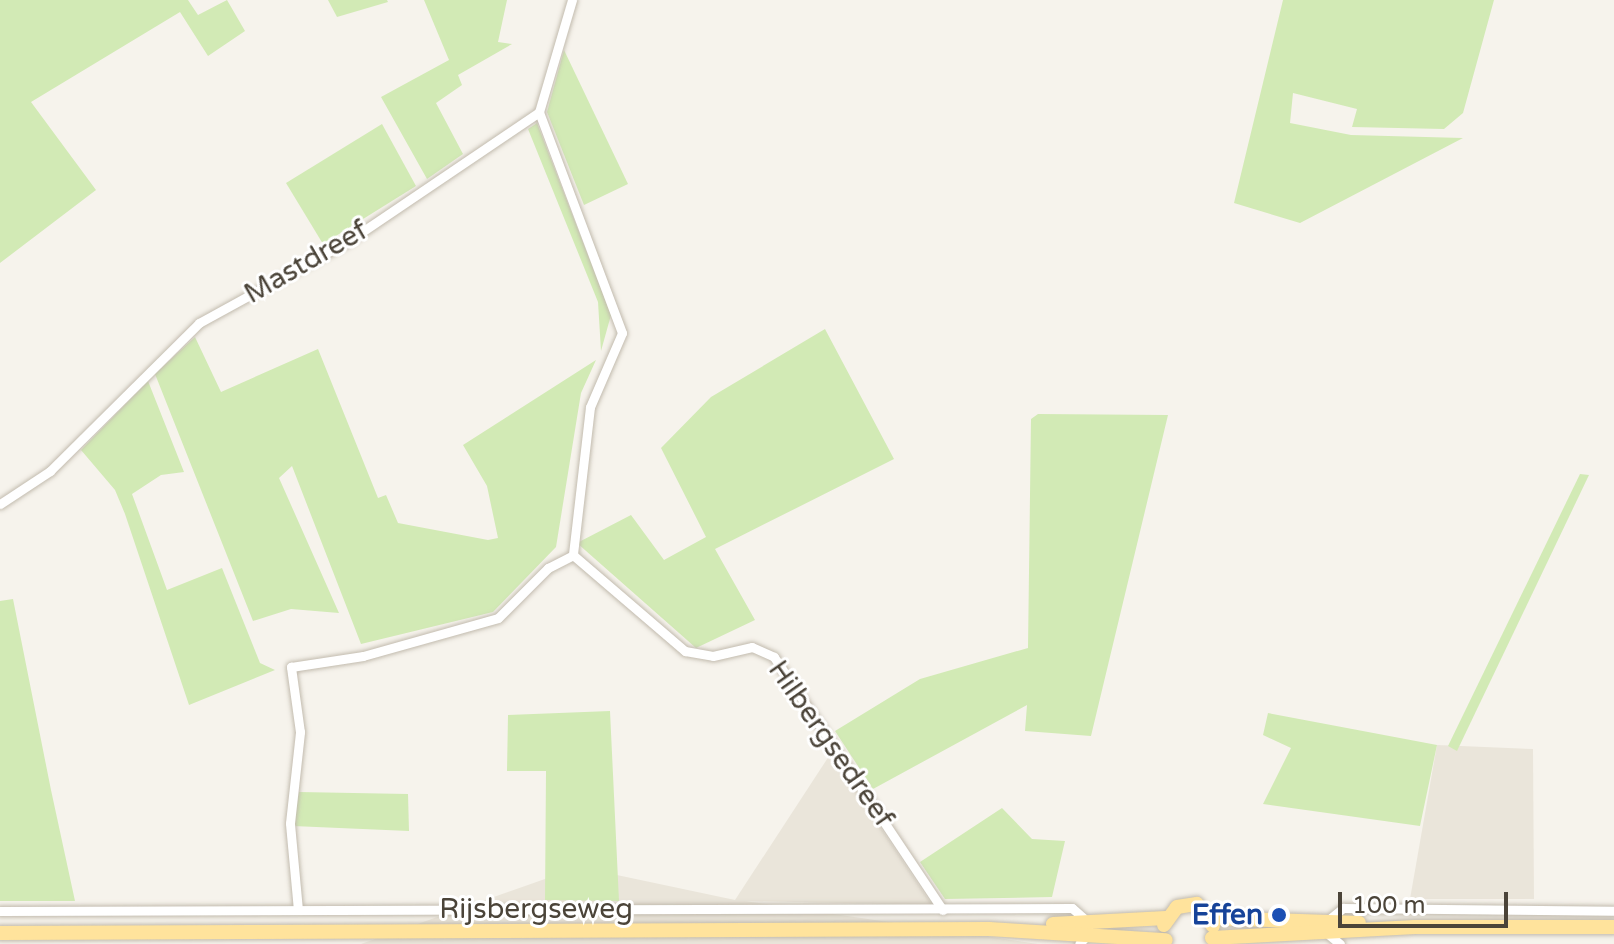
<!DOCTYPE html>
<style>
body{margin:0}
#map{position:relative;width:1614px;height:944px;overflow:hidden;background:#f6f3ec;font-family:"Varela Round",sans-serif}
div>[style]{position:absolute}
.residential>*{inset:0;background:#eae5da}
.green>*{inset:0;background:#d2eab5}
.roads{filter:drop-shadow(0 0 2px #c2bbae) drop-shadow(0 0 2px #c2bbae)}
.minor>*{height:9px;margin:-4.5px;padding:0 4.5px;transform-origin:4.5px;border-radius:4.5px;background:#fff}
.primary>*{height:14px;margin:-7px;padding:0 7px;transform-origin:7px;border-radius:7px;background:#ffe39c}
.dots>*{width:22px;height:22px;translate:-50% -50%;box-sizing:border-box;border:4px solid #fff;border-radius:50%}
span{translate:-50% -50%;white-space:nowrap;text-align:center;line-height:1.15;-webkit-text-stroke:6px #fff;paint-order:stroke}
.street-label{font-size:28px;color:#4b4439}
.transit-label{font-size:28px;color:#164399;font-weight:700}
.right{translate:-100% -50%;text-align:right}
.scale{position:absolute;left:1338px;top:892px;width:170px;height:36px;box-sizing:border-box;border:4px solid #4b4439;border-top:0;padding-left:10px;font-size:24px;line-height:28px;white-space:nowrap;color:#4b4439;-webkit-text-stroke:6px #fff;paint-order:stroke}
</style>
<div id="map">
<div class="residential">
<i style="clip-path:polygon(1437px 745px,1533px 749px,1534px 899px,1410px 899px)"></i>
<i style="clip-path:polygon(831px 753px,932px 905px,745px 901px,1038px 944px,361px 944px,579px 867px,735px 900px)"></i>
</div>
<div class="green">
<i style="clip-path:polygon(0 0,188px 0,198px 15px,227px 0,245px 31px,208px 56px,180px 12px,31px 102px,96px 190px,0 263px)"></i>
<i style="clip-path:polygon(328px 0,387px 0,388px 2px,337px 17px)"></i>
<i style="clip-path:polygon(424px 0,507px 0,498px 42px,512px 44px,458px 75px,462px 85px,436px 103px,463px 154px,427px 179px,381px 97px,449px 60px)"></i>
<i style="clip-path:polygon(1283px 0,1494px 0,1463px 113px,1444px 129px,1352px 127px,1357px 109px,1293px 93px,1290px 123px,1351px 135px,1463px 138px,1300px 223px,1234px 203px)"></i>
<i style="clip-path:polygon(564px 50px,628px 184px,584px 205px,547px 112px)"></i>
<i style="clip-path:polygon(537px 123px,611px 315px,601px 351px,598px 302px,528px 129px)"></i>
<i style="clip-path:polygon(382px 124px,416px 186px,323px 244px,286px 183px)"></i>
<i style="clip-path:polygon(825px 329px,894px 459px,715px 549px,755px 620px,696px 648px,577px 543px,631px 515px,664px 560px,706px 537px,661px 448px,711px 397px)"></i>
<i style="clip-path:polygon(195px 337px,221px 392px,318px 349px,378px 498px,386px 495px,398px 523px,488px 540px,498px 538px,487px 486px,463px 445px,596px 360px,581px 393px,556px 547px,493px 612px,361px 644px,292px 466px,279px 478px,339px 613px,291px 609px,253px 621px,155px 374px)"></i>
<i style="clip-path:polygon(148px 381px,184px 472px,161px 475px,132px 494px,167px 590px,222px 568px,260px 663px,275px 670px,189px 705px,125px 514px,115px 490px,81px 450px)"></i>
<i style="clip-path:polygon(1038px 414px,1168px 415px,1091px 736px,1025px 731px,1027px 705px,873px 789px,835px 731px,920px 679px,1028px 648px,1031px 419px)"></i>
<i style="clip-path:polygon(1580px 474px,1589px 475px,1457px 751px,1448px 746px)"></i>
<i style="clip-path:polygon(13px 599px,51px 790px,75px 901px,0 901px,0 601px)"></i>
<i style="clip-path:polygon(610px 711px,619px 901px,545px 900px,546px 771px,507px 771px,508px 715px)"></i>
<i style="clip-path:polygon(1268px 713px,1437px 745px,1420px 826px,1263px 804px,1291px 748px,1263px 735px)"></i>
<i style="clip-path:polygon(299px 792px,408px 794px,409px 831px,293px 826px)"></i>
<i style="clip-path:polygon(1002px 808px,1032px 839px,1065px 841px,1052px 897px,945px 899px,920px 862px)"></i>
</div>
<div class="roads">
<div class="minor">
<i style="left:539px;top:112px;width:236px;rotate:69.4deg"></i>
<i style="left:622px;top:333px;width:81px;rotate:113.4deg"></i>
<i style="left:590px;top:407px;width:149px;rotate:96.6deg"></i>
<i style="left:573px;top:555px;width:148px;rotate:40.6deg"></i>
<i style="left:685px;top:651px;width:28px;rotate:10deg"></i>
<i style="left:713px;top:656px;width:40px;rotate:-13deg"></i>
<i style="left:752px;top:647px;width:24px;rotate:24deg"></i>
<i style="left:774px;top:657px;width:304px;rotate:56.3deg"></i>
<i style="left:0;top:504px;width:60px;rotate:-33.4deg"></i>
<i style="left:50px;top:471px;width:210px;rotate:-44.8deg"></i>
<i style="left:199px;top:323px;width:172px;rotate:-28.8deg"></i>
<i style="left:350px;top:240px;width:228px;rotate:-34.1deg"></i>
<i style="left:539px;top:112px;width:117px;rotate:-73.6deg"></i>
<i style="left:298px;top:910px;width:87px;rotate:-95.3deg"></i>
<i style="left:290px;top:823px;width:92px;rotate:-83.7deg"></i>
<i style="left:300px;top:732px;width:66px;rotate:-97.9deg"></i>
<i style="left:291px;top:667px;width:73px;rotate:-8.7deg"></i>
<i style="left:363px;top:656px;width:140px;rotate:-15.7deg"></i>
<i style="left:498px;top:618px;width:71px;rotate:-45deg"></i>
<i style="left:548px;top:568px;width:28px;rotate:-27deg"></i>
<i style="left:0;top:911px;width:1072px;rotate:-0.16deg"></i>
<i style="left:1072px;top:908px;width:21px;rotate:41deg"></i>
<i style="left:1088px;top:922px;width:12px;rotate:90deg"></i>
<i style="left:1088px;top:934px;width:13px;rotate:132deg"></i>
<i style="left:1340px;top:944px;width:17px;rotate:-140deg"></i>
<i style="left:1327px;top:933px;width:12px;rotate:-90deg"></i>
<i style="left:1327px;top:921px;width:21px;rotate:-39deg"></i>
<i style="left:1343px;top:908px;width:271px;rotate:0.6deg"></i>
</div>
<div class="primary">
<i style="left:1211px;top:918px;width:148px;rotate:1.9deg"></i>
<i style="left:1053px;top:924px;width:113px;rotate:-3deg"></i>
<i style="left:1164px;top:925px;width:22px;rotate:-54deg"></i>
<i style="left:1177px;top:907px;width:20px;rotate:-9deg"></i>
<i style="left:1197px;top:904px;width:27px;rotate:54deg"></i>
<i style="left:0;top:933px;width:989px;rotate:-0.23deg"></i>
<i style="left:989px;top:929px;width:177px;rotate:3.6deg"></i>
<i style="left:1212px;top:938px;width:203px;rotate:-3.1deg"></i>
<i style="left:1415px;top:927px;width:199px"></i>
</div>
</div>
<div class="dots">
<i style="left:1279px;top:915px;background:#1a4fb4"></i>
</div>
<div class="street-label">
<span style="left:306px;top:262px;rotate:-30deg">Mastdreef</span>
<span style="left:831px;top:744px;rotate:55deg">Hilbergsedreef</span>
<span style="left:536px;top:909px">Rijsbergseweg</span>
</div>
<div class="transit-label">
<span class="right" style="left:1263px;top:915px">Effen</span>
</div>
<div class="scale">100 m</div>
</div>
